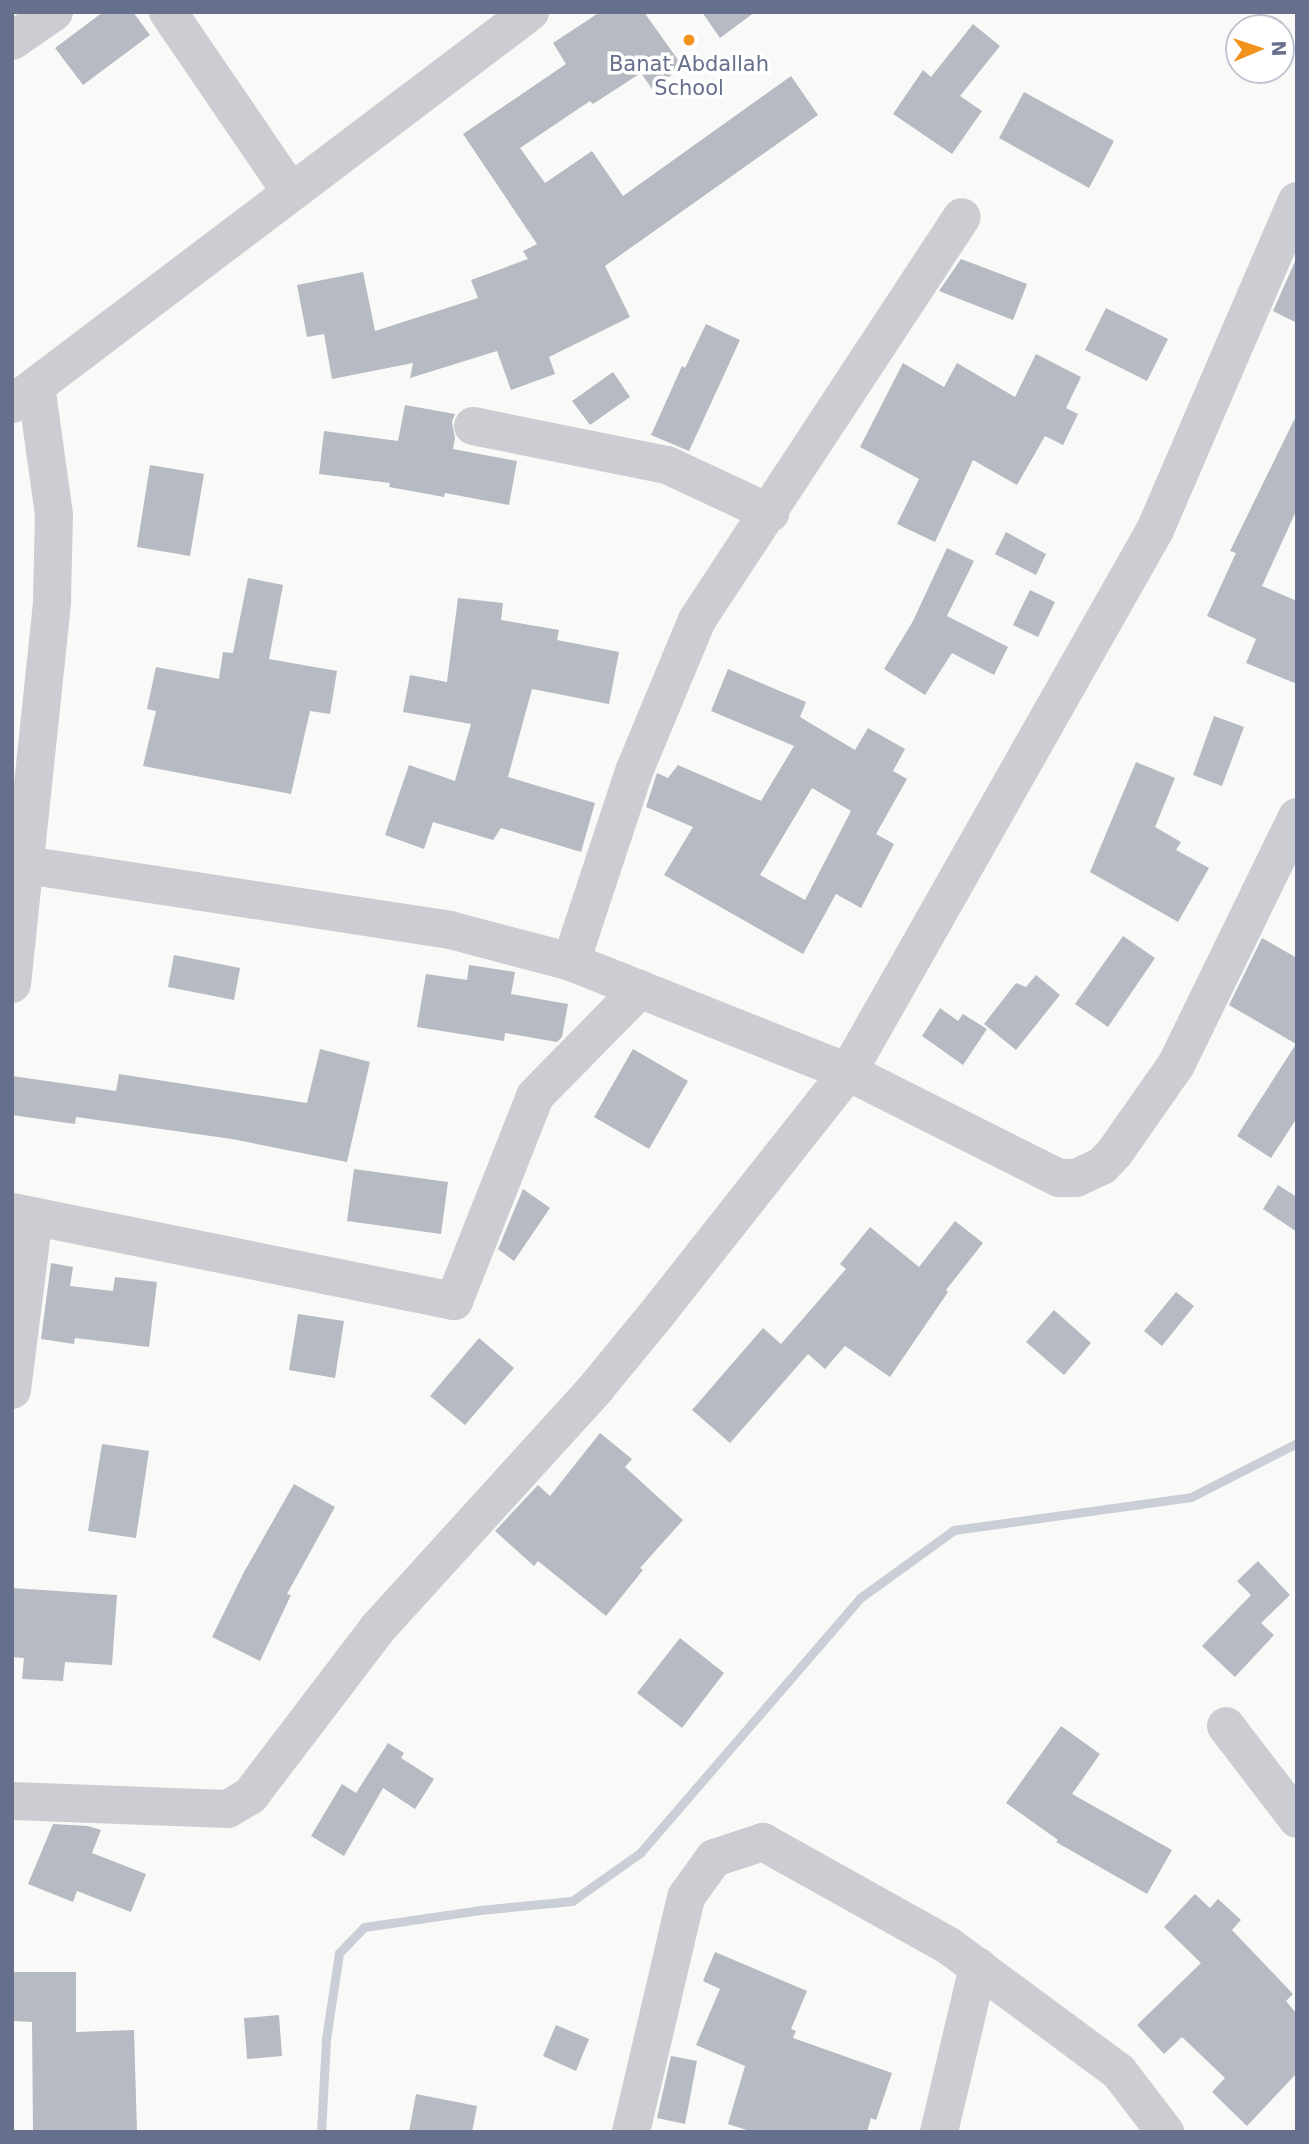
<!DOCTYPE html>
<style>
body{margin:0}
#map{position:relative;width:1309px;height:2144px;overflow:hidden;background:#f9faf7;font-family:"DejaVu Sans",sans-serif}
div>[style]{position:absolute}
.stream>*{height:9px;margin:-4.5px;padding:0 4.5px;transform-origin:4.5px;border-radius:4.5px;background:#cacfd7}
.building>*{inset:0;background:#b6bac3}
.minor>*{height:38px;margin:-19px;padding:0 19px;transform-origin:19px;border-radius:19px;background:#cccdd2}
.dots>*{width:19px;height:19px;translate:-50% -50%;box-sizing:border-box;border:4px solid #fff;border-radius:50%}
span{translate:-50% -50%;white-space:nowrap;text-align:center;line-height:1.15;-webkit-text-stroke:7px #fff;paint-order:stroke}
.poi-label{font-size:21px;color:#666f8b}
.frame{position:absolute;inset:0;border:14px solid #666f8b;pointer-events:none}
.north{position:absolute;left:1225px;top:14px;width:70px;height:70px;box-sizing:border-box;background:#fff;border:2px solid #c2c5d1;border-radius:50%;rotate:88deg;font-size:19px;font-weight:700;line-height:28px;text-align:center;color:#666f8b}
.north::after{content:'';display:block;margin:auto;width:24px;height:32px;background:#f2931e;clip-path:polygon(50% 0,100% 100%,50% 72%,0 100%)}
</style>
<div id="map">
<div class="stream">
<i style="left:321px;top:2132px;width:93px;rotate:-86.9deg"></i>
<i style="left:326px;top:2039px;width:87px;rotate:-81.4deg"></i>
<i style="left:339px;top:1953px;width:36px;rotate:-46deg"></i>
<i style="left:364px;top:1927px;width:117px;rotate:-8.3deg"></i>
<i style="left:480px;top:1910px;width:92px;rotate:-5.6deg"></i>
<i style="left:572px;top:1901px;width:83px;rotate:-35.2deg"></i>
<i style="left:640px;top:1853px;width:337px;rotate:-49.2deg"></i>
<i style="left:860px;top:1598px;width:116px;rotate:-35.9deg"></i>
<i style="left:954px;top:1530px;width:239px;rotate:-7.9deg"></i>
<i style="left:1191px;top:1497px;width:119px;rotate:-27deg"></i>
</div>
<div class="building">
<i style="clip-path:polygon(103px 12px,133px 12px,150px 35px,83px 85px,55px 48px)"></i>
<i style="clip-path:polygon(600px 12px,644px 12px,683px 67px,652px 89px,641px 73px,593px 104px,590px 101px,520px 148px,545px 183px,592px 151px,623px 196px,791px 76px,818px 115px,605px 266px,630px 317px,549px 357px,555px 374px,511px 390px,497px 351px,410px 378px,413px 363px,332px 379px,324px 334px,307px 337px,297px 285px,363px 272px,375px 331px,478px 298px,471px 280px,528px 259px,523px 251px,537px 244px,463px 134px,566px 64px,553px 43px)"></i>
<i style="clip-path:polygon(702px 12px,755px 12px,720px 38px)"></i>
<i style="clip-path:polygon(973px 24px,1000px 46px,960px 96px,982px 111px,952px 154px,893px 114px,923px 70px,931px 77px)"></i>
<i style="clip-path:polygon(1024px 92px,1114px 141px,1089px 188px,999px 138px)"></i>
<i style="clip-path:polygon(1297px 257px,1297px 323px,1273px 311px)"></i>
<i style="clip-path:polygon(961px 259px,1027px 284px,1013px 320px,939px 291px)"></i>
<i style="clip-path:polygon(1106px 308px,1168px 339px,1147px 381px,1085px 350px)"></i>
<i style="clip-path:polygon(706px 324px,740px 340px,689px 451px,651px 435px,682px 366px,685px 368px)"></i>
<i style="clip-path:polygon(1036px 354px,1081px 377px,1066px 408px,1078px 414px,1063px 445px,1045px 436px,1017px 485px,973px 460px,935px 542px,897px 524px,919px 479px,860px 447px,903px 363px,944px 387px,957px 363px,1015px 397px)"></i>
<i style="clip-path:polygon(613px 372px,630px 397px,590px 425px,572px 401px)"></i>
<i style="clip-path:polygon(405px 405px,455px 414px,452px 422px,455px 438px,453px 449px,517px 461px,509px 505px,445px 493px,444px 497px,389px 487px,390px 483px,319px 474px,324px 431px,398px 441px)"></i>
<i style="clip-path:polygon(1297px 414px,1297px 509px,1262px 586px,1297px 601px,1297px 684px,1246px 663px,1256px 639px,1207px 616px,1236px 553px,1230px 551px)"></i>
<i style="clip-path:polygon(150px 465px,204px 474px,190px 556px,137px 547px)"></i>
<i style="clip-path:polygon(1006px 532px,1046px 554px,1036px 575px,995px 554px)"></i>
<i style="clip-path:polygon(947px 548px,974px 561px,947px 616px,1008px 647px,994px 675px,952px 653px,925px 695px,884px 669px,913px 621px)"></i>
<i style="clip-path:polygon(248px 578px,283px 585px,269px 659px,337px 671px,330px 714px,310px 711px,291px 794px,143px 766px,156px 711px,147px 709px,156px 667px,219px 679px,223px 652px,233px 653px)"></i>
<i style="clip-path:polygon(1030px 590px,1055px 602px,1038px 637px,1013px 625px)"></i>
<i style="clip-path:polygon(458px 598px,503px 603px,501px 620px,559px 630px,557px 640px,619px 652px,609px 704px,532px 689px,508px 777px,595px 803px,581px 852px,501px 828px,493px 840px,433px 822px,424px 849px,385px 835px,409px 765px,455px 781px,471px 724px,403px 712px,410px 675px,447px 682px)"></i>
<i style="clip-path:polygon(evenodd,728px 669px,806px 702px,800px 717px,855px 750px,868px 728px,905px 749px,893px 771px,907px 779px,876px 834px,894px 844px,861px 908px,836px 894px,803px 954px,664px 875px,693px 827px,646px 807px,657px 773px,668px 778px,678px 765px,761px 801px,794px 746px,711px 711px,728px 669px,812px 788px,851px 811px,805px 900px,760px 875px,812px 788px)"></i>
<i style="clip-path:polygon(1214px 716px,1244px 727px,1222px 786px,1193px 775px)"></i>
<i style="clip-path:polygon(1136px 762px,1175px 778px,1155px 827px,1181px 842px,1176px 850px,1209px 868px,1178px 922px,1090px 872px)"></i>
<i style="clip-path:polygon(1123px 936px,1155px 958px,1108px 1027px,1075px 1004px)"></i>
<i style="clip-path:polygon(1262px 938px,1297px 958px,1297px 1118px,1271px 1158px,1237px 1136px,1296px 1044px,1229px 1005px)"></i>
<i style="clip-path:polygon(174px 955px,240px 968px,234px 1000px,168px 987px)"></i>
<i style="clip-path:polygon(469px 965px,515px 972px,511px 994px,568px 1004px,562px 1037px,557px 1042px,505px 1033px,504px 1041px,417px 1027px,426px 974px,467px 980px)"></i>
<i style="clip-path:polygon(1036px 975px,1060px 995px,1016px 1050px,984px 1024px,1016px 983px,1026px 987px)"></i>
<i style="clip-path:polygon(940px 1008px,958px 1021px,963px 1014px,987px 1029px,963px 1065px,922px 1036px)"></i>
<i style="clip-path:polygon(320px 1049px,370px 1062px,347px 1162px,232px 1139px,76px 1117px,75px 1124px,12px 1115px,12px 1076px,116px 1091px,119px 1074px,307px 1103px)"></i>
<i style="clip-path:polygon(633px 1049px,688px 1081px,649px 1149px,594px 1117px)"></i>
<i style="clip-path:polygon(354px 1169px,448px 1182px,441px 1234px,347px 1221px)"></i>
<i style="clip-path:polygon(1278px 1185px,1297px 1197px,1297px 1232px,1263px 1209px)"></i>
<i style="clip-path:polygon(523px 1189px,550px 1208px,514px 1261px,498px 1249px)"></i>
<i style="clip-path:polygon(955px 1221px,983px 1243px,946px 1290px,948px 1292px,890px 1377px,845px 1346px,825px 1369px,808px 1354px,730px 1443px,692px 1410px,763px 1328px,781px 1344px,846px 1269px,840px 1264px,870px 1227px,919px 1267px)"></i>
<i style="clip-path:polygon(51px 1263px,73px 1267px,70px 1286px,113px 1291px,115px 1277px,157px 1282px,149px 1347px,75px 1338px,74px 1344px,41px 1339px)"></i>
<i style="clip-path:polygon(1176px 1292px,1194px 1306px,1162px 1346px,1144px 1331px)"></i>
<i style="clip-path:polygon(1054px 1310px,1091px 1343px,1064px 1375px,1026px 1342px)"></i>
<i style="clip-path:polygon(298px 1314px,344px 1321px,335px 1378px,289px 1370px)"></i>
<i style="clip-path:polygon(479px 1338px,514px 1368px,465px 1425px,430px 1396px)"></i>
<i style="clip-path:polygon(600px 1433px,632px 1459px,625px 1467px,683px 1520px,640px 1568px,643px 1570px,606px 1616px,538px 1561px,534px 1566px,495px 1531px,538px 1485px,550px 1496px)"></i>
<i style="clip-path:polygon(102px 1444px,149px 1451px,136px 1538px,88px 1531px)"></i>
<i style="clip-path:polygon(294px 1484px,335px 1507px,287px 1594px,291px 1595px,260px 1661px,212px 1637px,244px 1572px)"></i>
<i style="clip-path:polygon(1258px 1561px,1290px 1595px,1261px 1623px,1274px 1635px,1235px 1677px,1202px 1646px,1251px 1595px,1237px 1581px)"></i>
<i style="clip-path:polygon(12px 1588px,117px 1595px,112px 1665px,65px 1662px,63px 1681px,22px 1679px,24px 1658px,12px 1657px)"></i>
<i style="clip-path:polygon(680px 1638px,724px 1673px,682px 1728px,637px 1693px)"></i>
<i style="clip-path:polygon(1061px 1726px,1100px 1754px,1072px 1794px,1172px 1850px,1147px 1894px,1056px 1842px,1058px 1840px,1006px 1803px)"></i>
<i style="clip-path:polygon(388px 1743px,404px 1753px,401px 1758px,434px 1779px,415px 1809px,383px 1788px,344px 1856px,311px 1836px,342px 1784px,356px 1793px)"></i>
<i style="clip-path:polygon(53px 1824px,88px 1826px,101px 1830px,92px 1853px,146px 1874px,131px 1912px,77px 1891px,73px 1902px,28px 1884px)"></i>
<i style="clip-path:polygon(1195px 1894px,1210px 1908px,1218px 1899px,1241px 1920px,1232px 1930px,1293px 1994px,1286px 2001px,1297px 2014px,1297px 2073px,1247px 2126px,1212px 2092px,1225px 2078px,1182px 2037px,1164px 2054px,1137px 2025px,1201px 1963px,1164px 1927px)"></i>
<i style="clip-path:polygon(715px 1952px,807px 1991px,791px 2029px,796px 2031px,793px 2038px,892px 2073px,876px 2120px,871px 2118px,867px 2132px,753px 2132px,728px 2124px,745px 2066px,696px 2045px,720px 1989px,703px 1981px)"></i>
<i style="clip-path:polygon(12px 1972px,76px 1972px,76px 2032px,134px 2030px,137px 2132px,33px 2132px,32px 2022px,12px 2021px)"></i>
<i style="clip-path:polygon(279px 2015px,282px 2056px,247px 2059px,244px 2018px)"></i>
<i style="clip-path:polygon(556px 2025px,589px 2039px,576px 2071px,543px 2056px)"></i>
<i style="clip-path:polygon(671px 2056px,697px 2061px,685px 2124px,657px 2118px)"></i>
<i style="clip-path:polygon(416px 2094px,477px 2106px,472px 2132px,409px 2132px)"></i>
</div>
<div class="minor">
<i style="left:168px;top:12px;width:218px;rotate:55.7deg"></i>
<i style="left:12px;top:41px;width:51px;rotate:-34.6deg"></i>
<i style="left:12px;top:404px;width:650px;rotate:-37.12deg"></i>
<i style="left:473px;top:426px;width:198px;rotate:11.4deg"></i>
<i style="left:667px;top:465px;width:114px;rotate:25deg"></i>
<i style="left:26px;top:865px;width:429px;rotate:8.7deg"></i>
<i style="left:450px;top:930px;width:125px;rotate:14.8deg"></i>
<i style="left:571px;top:962px;width:298px;rotate:21.7deg"></i>
<i style="left:848px;top:1072px;width:236px;rotate:26.7deg"></i>
<i style="left:1059px;top:1178px;width:17px"></i>
<i style="left:1076px;top:1178px;width:29px;rotate:-25deg"></i>
<i style="left:1102px;top:1166px;width:19px;rotate:-47deg"></i>
<i style="left:1115px;top:1152px;width:106px;rotate:-55deg"></i>
<i style="left:1176px;top:1065px;width:276px;rotate:-64deg"></i>
<i style="left:571px;top:962px;width:203px;rotate:-71.7deg"></i>
<i style="left:635px;top:769px;width:161px;rotate:-67.4deg"></i>
<i style="left:697px;top:620px;width:482px;rotate:-56.7deg"></i>
<i style="left:12px;top:984px;width:385px;rotate:-84deg"></i>
<i style="left:52px;top:601px;width:86px;rotate:-88.7deg"></i>
<i style="left:54px;top:515px;width:130px;rotate:-97.9deg"></i>
<i style="left:12px;top:1212px;width:451px;rotate:11.4deg"></i>
<i style="left:454px;top:1301px;width:220px;rotate:-68.4deg"></i>
<i style="left:535px;top:1096px;width:150px;rotate:-45.5deg"></i>
<i style="left:12px;top:1390px;width:175px;rotate:-82.8deg"></i>
<i style="left:1226px;top:1726px;width:117px;rotate:52.6deg"></i>
<i style="left:12px;top:1801px;width:216px;rotate:2.1deg"></i>
<i style="left:228px;top:1809px;width:26px;rotate:-31deg"></i>
<i style="left:250px;top:1796px;width:210px;rotate:-52.7deg"></i>
<i style="left:377px;top:1629px;width:326px;rotate:-47.7deg"></i>
<i style="left:596px;top:1388px;width:94px;rotate:-50.6deg"></i>
<i style="left:656px;top:1315px;width:310px;rotate:-51.7deg"></i>
<i style="left:848px;top:1072px;width:623px;rotate:-60.47deg"></i>
<i style="left:1155px;top:530px;width:358px;rotate:-66.7deg"></i>
<i style="left:631px;top:2132px;width:241px;rotate:-76.8deg"></i>
<i style="left:686px;top:1897px;width:48px;rotate:-54.3deg"></i>
<i style="left:714px;top:1858px;width:52px;rotate:-18.1deg"></i>
<i style="left:763px;top:1842px;width:213px;rotate:29.2deg"></i>
<i style="left:949px;top:1946px;width:212px;rotate:36.5deg"></i>
<i style="left:1119px;top:2072px;width:76px;rotate:52.5deg"></i>
<i style="left:939px;top:2132px;width:170px;rotate:-76.7deg"></i>
</div>
<div class="dots">
<i style="left:689px;top:40px;background:#f2931e"></i>
</div>
<div class="poi-label">
<span style="left:689px;top:76px">Banat Abdallah<br>School</span>
</div>
<div class="frame"></div>
<div class="north">N</div>
</div>
